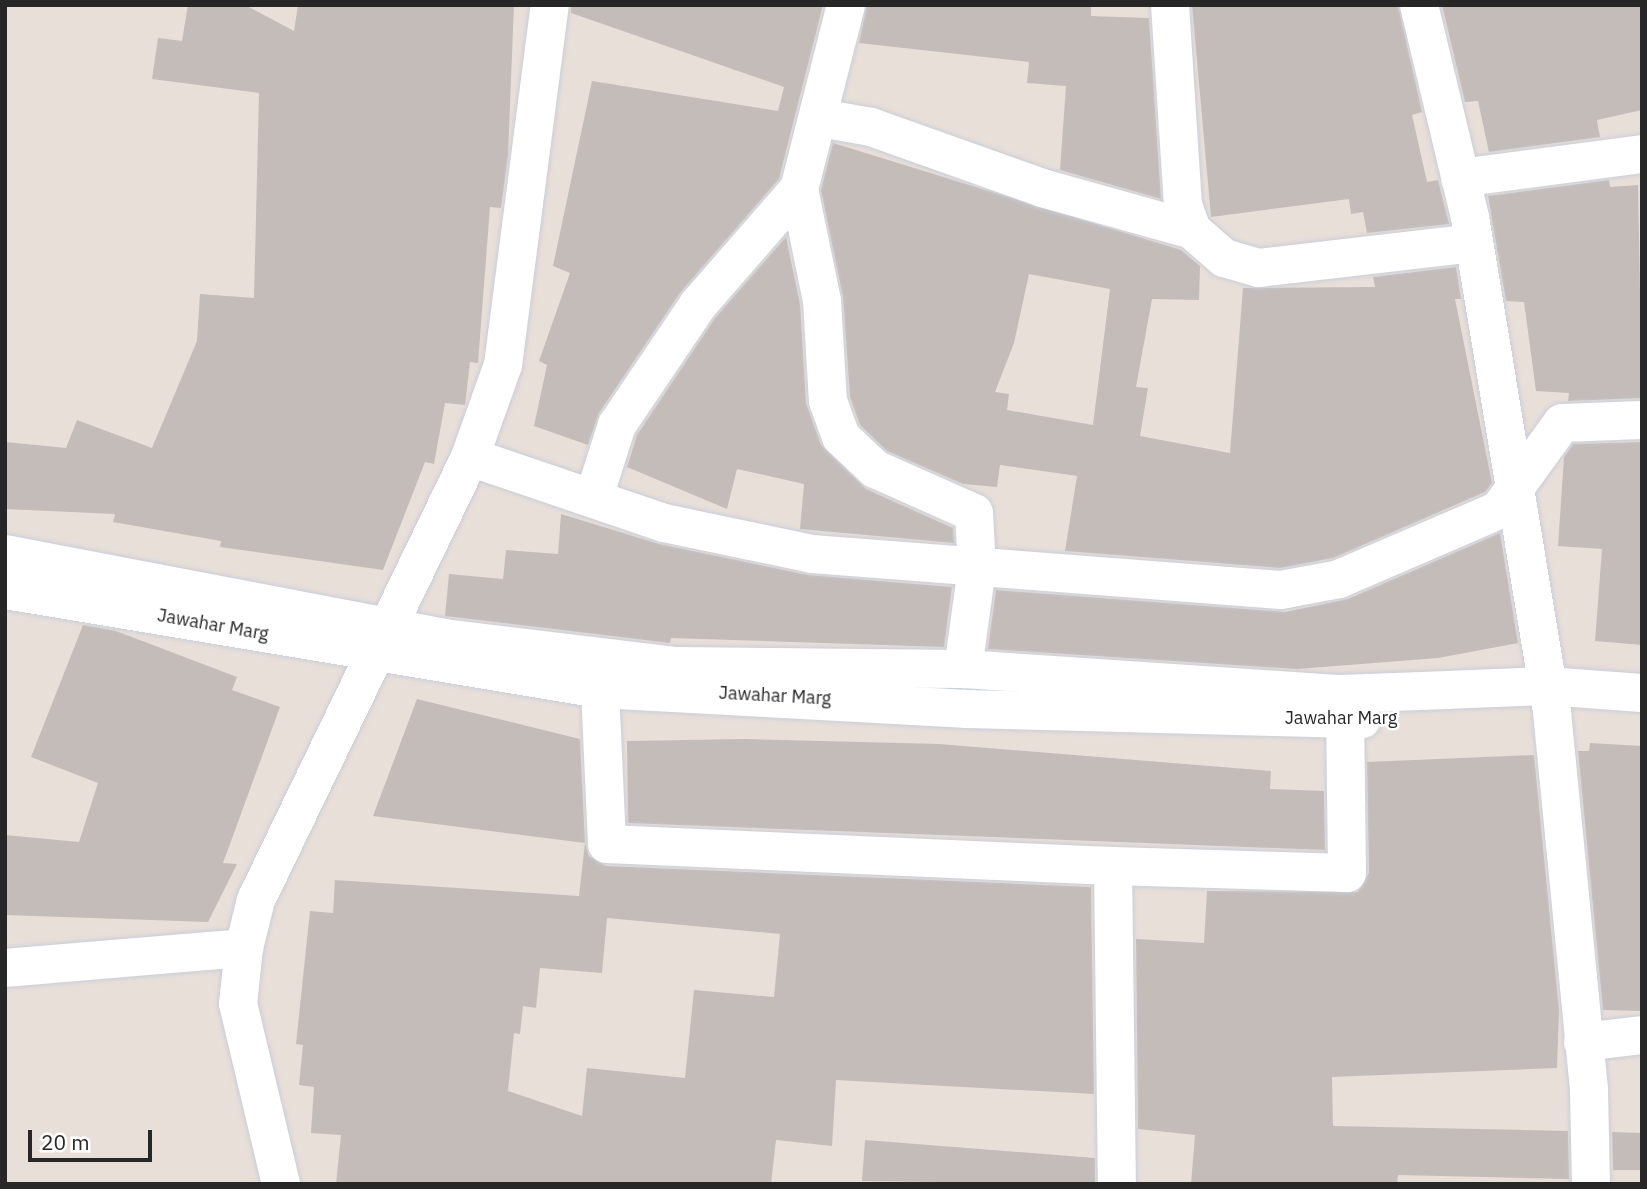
<!DOCTYPE html>
<style>
body{margin:0}
#map{position:relative;width:1647px;height:1189px;overflow:hidden;background:#e9dfd9;font-family:"IBM Plex Sans",sans-serif}
div>[style]{position:absolute}
.building>*{inset:0;background:#c4bcb9}
.roads{filter:drop-shadow(0 0 2px #c8ced9) drop-shadow(0 0 2px #c8ced9)}
.street>*{height:38px;margin:-19px;padding:0 19px;transform-origin:19px;border-radius:19px;background:#fff}
.secondary>*{height:38px;margin:-19px;padding:0 19px;transform-origin:19px;border-radius:19px;background:#fff}
span{translate:-50% -50%;white-space:nowrap;text-align:center;line-height:1.15;-webkit-text-stroke:5px #fff;paint-order:stroke}
.street-label{font-size:18px;color:#272727}
.frame{position:absolute;inset:0;border:7px solid #272727;pointer-events:none}
.scale{position:absolute;left:28px;top:1130px;width:124px;height:32px;box-sizing:border-box;border:4px solid #272727;border-top:0;padding-left:9px;font-size:21px;line-height:24px;white-space:nowrap;color:#272727;-webkit-text-stroke:5px #fff;paint-order:stroke}
</style>
<div id="map">
<div class="building">
<i style="clip-path:polygon(188px 5px,245px 5px,294px 31px,298px 5px,514px 5px,508px 155px,501px 208px,490px 207px,478px 363px,470px 362px,465px 405px,445px 403px,434px 464px,425px 462px,383px 570px,220px 547px,221px 541px,113px 522px,115px 514px,5px 509px,5px 442px,66px 448px,77px 420px,152px 448px,197px 341px,200px 294px,254px 298px,259px 93px,152px 79px,158px 38px,182px 41px)"></i>
<i style="clip-path:polygon(571px 5px,823px 5px,779px 179px,680px 293px,599px 413px,588px 445px,534px 426px,547px 365px,539px 361px,570px 273px,553px 266px,592px 81px,778px 111px,784px 87px,571px 13px)"></i>
<i style="clip-path:polygon(867px 5px,1091px 5px,1091px 16px,1149px 18px,1161px 199px,1060px 170px,1066px 86px,1027px 83px,1029px 62px,859px 43px)"></i>
<i style="clip-path:polygon(1192px 5px,1398px 5px,1422px 112px,1412px 115px,1427px 182px,1438px 180px,1449px 224px,1367px 233px,1363px 212px,1351px 214px,1349px 199px,1211px 217px)"></i>
<i style="clip-path:polygon(1442px 5px,1642px 5px,1642px 110px,1597px 120px,1600px 137px,1489px 152px,1478px 101px,1465px 102px)"></i>
<i style="clip-path:polygon(evenodd,833px 143px,1181px 250px,1200px 266px,1199px 300px,1152px 299px,1136px 387px,1148px 388px,1140px 436px,1230px 453px,1243px 288px,1375px 287px,1373px 277px,1456px 267px,1461px 299px,1455px 299px,1492px 483px,1485px 492px,1333px 558px,1280px 568px,1065px 551px,1077px 476px,1000px 465px,997px 487px,963px 484px,887px 451px,860px 425px,850px 397px,843px 297px,821px 190px,833px 143px,1029px 274px,1110px 289px,1093px 425px,1007px 410px,1009px 394px,995px 392px,1014px 343px,1029px 274px)"></i>
<i style="clip-path:polygon(1609px 180px,1610px 187px,1638px 185px,1642px 398px,1568px 401px,1569px 393px,1536px 391px,1524px 302px,1506px 301px,1488px 196px)"></i>
<i style="clip-path:polygon(786px 237px,800px 304px,806px 403px,821px 445px,866px 489px,953px 528px,954px 543px,800px 529px,804px 484px,737px 469px,727px 509px,627px 467px,637px 435px,715px 318px)"></i>
<i style="clip-path:polygon(1642px 442px,1642px 645px,1595px 641px,1602px 549px,1558px 546px,1564px 457px,1573px 444px)"></i>
<i style="clip-path:polygon(561px 514px,659px 544px,808px 575px,952px 587px,944px 647px,671px 638px,670px 643px,445px 616px,449px 574px,503px 579px,506px 550px,558px 554px)"></i>
<i style="clip-path:polygon(1500px 533px,1518px 643px,1438px 658px,1297px 669px,988px 649px,996px 590px,1285px 612px,1348px 599px)"></i>
<i style="clip-path:polygon(83px 625px,116px 631px,237px 677px,232px 690px,280px 707px,223px 863px,237px 864px,208px 922px,5px 915px,5px 835px,79px 842px,98px 783px,31px 757px)"></i>
<i style="clip-path:polygon(417px 699px,580px 739px,585px 843px,373px 816px)"></i>
<i style="clip-path:polygon(745px 739px,939px 744px,1271px 771px,1270px 789px,1324px 791px,1325px 850px,628px 823px,627px 741px)"></i>
<i style="clip-path:polygon(1590px 743px,1642px 746px,1642px 1011px,1603px 1010px,1578px 751px,1589px 751px)"></i>
<i style="clip-path:polygon(1534px 755px,1559px 1010px,1557px 1068px,1332px 1077px,1333px 1126px,1568px 1131px,1569px 1179px,1398px 1175px,1397px 1184px,1191px 1184px,1195px 1135px,1138px 1129px,1136px 939px,1204px 943px,1207px 891px,1358px 892px,1369px 873px,1367px 762px)"></i>
<i style="clip-path:polygon(evenodd,585px 843px,589px 856px,606px 866px,1091px 887px,1094px 1094px,836px 1080px,832px 1146px,776px 1140px,771px 1184px,336px 1184px,341px 1135px,311px 1133px,314px 1087px,299px 1085px,303px 1045px,296px 1044px,310px 911px,333px 913px,335px 880px,579px 896px,585px 843px,607px 918px,780px 934px,774px 997px,694px 990px,685px 1078px,587px 1068px,582px 1116px,508px 1091px,514px 1033px,520px 1034px,523px 1006px,536px 1008px,540px 968px,602px 973px,607px 918px)"></i>
<i style="clip-path:polygon(1612px 1132px,1642px 1133px,1642px 1170px,1613px 1170px)"></i>
<i style="clip-path:polygon(865px 1140px,1095px 1158px,1095px 1184px,862px 1181px)"></i>
</div>
<div class="roads">
<div class="street">
<i style="left:846px;top:5px;width:190px;rotate:104.3deg"></i>
<i style="left:799px;top:189px;width:114px;rotate:78.4deg"></i>
<i style="left:822px;top:301px;width:100px;rotate:86.6deg"></i>
<i style="left:828px;top:401px;width:38px;rotate:70deg"></i>
<i style="left:841px;top:437px;width:47px;rotate:43.3deg"></i>
<i style="left:875px;top:469px;width:108px;rotate:24deg"></i>
<i style="left:974px;top:513px;width:55px;rotate:86.9deg"></i>
<i style="left:977px;top:568px;width:102px;rotate:97.9deg"></i>
<i style="left:1170px;top:5px;width:200px;rotate:86.3deg"></i>
<i style="left:1183px;top:205px;width:27px;rotate:70deg"></i>
<i style="left:1192px;top:230px;width:43px;rotate:41.2deg"></i>
<i style="left:1224px;top:258px;width:36px;rotate:16deg"></i>
<i style="left:1259px;top:268px;width:216px;rotate:-6.6deg"></i>
<i style="left:820px;top:118px;width:52px;rotate:10deg"></i>
<i style="left:871px;top:127px;width:182px;rotate:19.6deg"></i>
<i style="left:1042px;top:188px;width:156px;rotate:15.6deg"></i>
<i style="left:1460px;top:178px;width:184px;rotate:-7.5deg"></i>
<i style="left:470px;top:457px;width:205px;rotate:18.8deg"></i>
<i style="left:664px;top:523px;width:151px;rotate:11.8deg"></i>
<i style="left:812px;top:554px;width:470px;rotate:4.4deg"></i>
<i style="left:1281px;top:590px;width:59px;rotate:-10.7deg"></i>
<i style="left:1339px;top:579px;width:174px;rotate:-23.3deg"></i>
<i style="left:1499px;top:510px;width:107px;rotate:-54.1deg"></i>
<i style="left:1562px;top:423px;width:80px;rotate:-2.1deg"></i>
<i style="left:594px;top:497px;width:76px;rotate:-72.3deg"></i>
<i style="left:617px;top:425px;width:145px;rotate:-56deg"></i>
<i style="left:698px;top:305px;width:154px;rotate:-49deg"></i>
<i style="left:600px;top:689px;width:155px;rotate:87.4deg"></i>
<i style="left:607px;top:844px;width:506px;rotate:2.49deg"></i>
<i style="left:1113px;top:866px;width:234px;rotate:1.7deg"></i>
<i style="left:1347px;top:873px;width:153px;rotate:-90.7deg"></i>
<i style="left:1113px;top:866px;width:318px;rotate:89.3deg"></i>
<i style="left:5px;top:968px;width:240px;rotate:-4.8deg"></i>
<i style="left:1583px;top:1042px;width:59px;rotate:-6.8deg"></i>
</div>
<div class="secondary">
<i style="left:1419px;top:5px;width:218px;rotate:76.5deg"></i>
<i style="left:1470px;top:217px;width:502px;rotate:80.59deg"></i>
<i style="left:1552px;top:712px;width:380px;rotate:84.4deg"></i>
<i style="left:1589px;top:1090px;width:94px;rotate:88.8deg"></i>
<i style="left:5px;top:554px;width:447px;rotate:10.8deg"></i>
<i style="left:444px;top:638px;width:234px;rotate:6.9deg"></i>
<i style="left:676px;top:666px;width:287px;rotate:0.6deg"></i>
<i style="left:963px;top:669px;width:379px;rotate:3.8deg"></i>
<i style="left:1341px;top:694px;width:206px;rotate:-2.2deg"></i>
<i style="left:1547px;top:686px;width:95px;rotate:4.2deg"></i>
<i style="left:5px;top:590px;width:603px;rotate:9.45deg"></i>
<i style="left:600px;top:689px;width:368px;rotate:3.1deg"></i>
<i style="left:967px;top:709px;width:395px;rotate:1.5deg"></i>
<i style="left:281px;top:1184px;width:185px;rotate:-103.4deg"></i>
<i style="left:238px;top:1004px;width:56px;rotate:-83.9deg"></i>
<i style="left:244px;top:948px;width:49px;rotate:-76deg"></i>
<i style="left:256px;top:900px;width:492px;rotate:-64.2deg"></i>
<i style="left:470px;top:457px;width:98px;rotate:-70.3deg"></i>
<i style="left:503px;top:365px;width:363px;rotate:-82.6deg"></i>
</div>
</div>
<div class="street-label">
<span style="left:213px;top:625px;rotate:10deg">Jawahar Marg</span>
<span style="left:775px;top:696px;rotate:3deg">Jawahar Marg</span>
<span style="left:1341px;top:718px">Jawahar Marg</span>
</div>
<div class="frame"></div>
<div class="scale">20 m</div>
</div>
